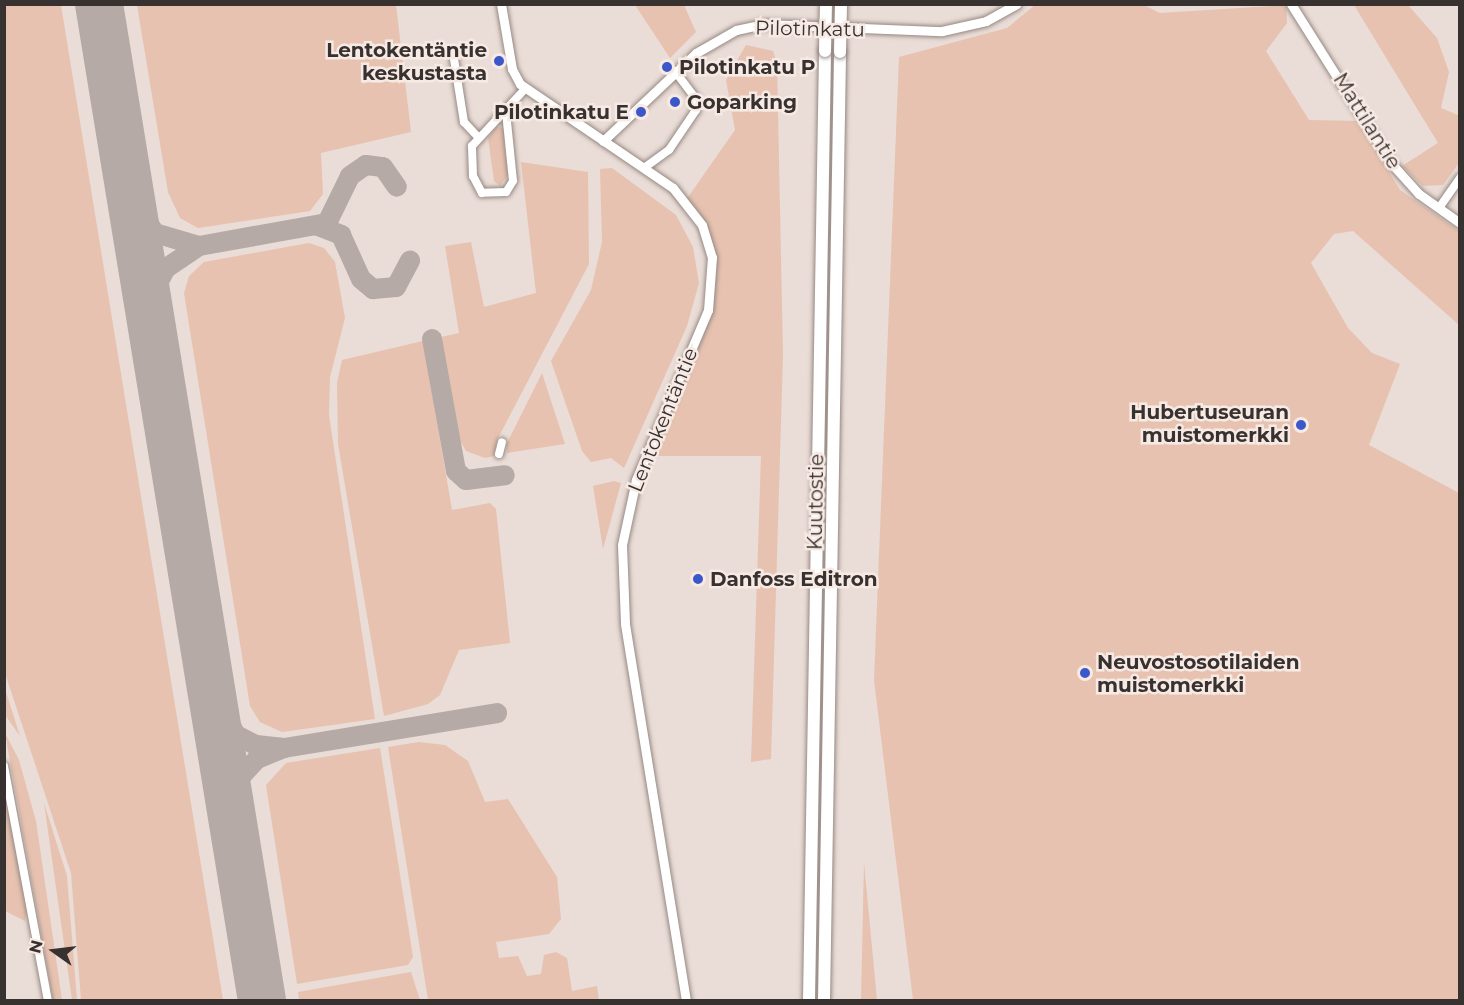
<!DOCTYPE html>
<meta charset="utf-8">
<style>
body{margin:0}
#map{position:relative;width:1464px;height:1005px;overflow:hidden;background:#eadcd6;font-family:Montserrat,sans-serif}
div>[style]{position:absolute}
.green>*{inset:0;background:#e7c2b0}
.taxiway>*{height:20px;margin:-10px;padding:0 10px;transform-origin:10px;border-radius:10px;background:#b5aaa5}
.runway>*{height:48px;margin:-24px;padding:0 24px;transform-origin:24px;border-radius:24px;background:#b5aaa5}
.roads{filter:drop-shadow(0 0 2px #968983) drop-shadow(0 0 2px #968983)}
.minor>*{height:8px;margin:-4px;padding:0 4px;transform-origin:4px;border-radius:4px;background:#fff}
.tertiary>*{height:9px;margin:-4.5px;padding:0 4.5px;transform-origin:4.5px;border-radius:4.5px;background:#fff}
.trunk>*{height:12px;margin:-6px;padding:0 6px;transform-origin:6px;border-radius:6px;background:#fff}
.bridges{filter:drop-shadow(0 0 2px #968983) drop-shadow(0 0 2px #968983)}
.trunk-bridge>*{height:12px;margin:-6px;padding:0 6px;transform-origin:6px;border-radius:6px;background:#fff}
.dots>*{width:16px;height:16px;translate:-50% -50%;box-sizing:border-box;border:3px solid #f7e9e3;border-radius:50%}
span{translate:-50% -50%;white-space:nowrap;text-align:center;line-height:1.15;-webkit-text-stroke:5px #f7e9e3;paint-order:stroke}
.street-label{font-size:20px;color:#37312f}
.poi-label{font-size:20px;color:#37312f;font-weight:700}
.right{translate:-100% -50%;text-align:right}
.left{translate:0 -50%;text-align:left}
.frame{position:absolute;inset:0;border:6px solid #37312f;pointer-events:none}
.north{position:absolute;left:24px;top:921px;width:60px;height:60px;-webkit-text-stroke:4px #f7e9e3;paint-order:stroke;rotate:284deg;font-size:16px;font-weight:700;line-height:24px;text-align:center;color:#37312f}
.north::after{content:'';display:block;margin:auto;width:21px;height:27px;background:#37312f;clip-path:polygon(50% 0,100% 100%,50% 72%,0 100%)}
</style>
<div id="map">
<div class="green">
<i style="clip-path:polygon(4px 5px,61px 5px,223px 1000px,81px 1000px,71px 873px,5px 673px)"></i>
<i style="clip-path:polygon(137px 5px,396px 5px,411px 132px,321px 153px,323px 194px,310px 211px,198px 228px,180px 218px,168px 192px)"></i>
<i style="clip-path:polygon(635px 5px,684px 5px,696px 32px,670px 58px)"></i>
<i style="clip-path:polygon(1035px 5px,1144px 5px,1160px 13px,1286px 5px,1287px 23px,1266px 51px,1309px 120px,1358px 121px,1400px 190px,1459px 231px,1459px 325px,1353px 231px,1334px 234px,1311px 263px,1348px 328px,1372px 353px,1400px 364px,1369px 445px,1459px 493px,1459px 1000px,913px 1000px,874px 680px,899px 57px,1007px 28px)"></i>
<i style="clip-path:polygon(1354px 5px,1408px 5px,1437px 38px,1449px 72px,1441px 108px,1460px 116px,1459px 163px,1443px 185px,1423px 186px,1402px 166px,1438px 143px)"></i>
<i style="clip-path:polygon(746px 45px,773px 51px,777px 63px,783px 354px,771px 759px,751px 762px,761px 456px,646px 456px,708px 310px,712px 257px,686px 200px,735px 130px,726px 80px)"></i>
<i style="clip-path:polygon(496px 127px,505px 128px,509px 173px,500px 186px,494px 181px,488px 138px)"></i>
<i style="clip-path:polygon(521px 162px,588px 172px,589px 264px,497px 440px,494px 456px,485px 458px,466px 451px,456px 433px,441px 337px,459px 333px,445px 246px,471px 242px,484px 307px,536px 293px)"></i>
<i style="clip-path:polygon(612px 168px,676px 215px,693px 247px,699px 283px,687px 326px,624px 468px,611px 458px,591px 462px,582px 451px,551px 361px,591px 290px,602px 242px,600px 169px)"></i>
<i style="clip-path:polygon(309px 243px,324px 248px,335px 262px,345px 318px,330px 377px,329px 415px,375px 719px,282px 732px,260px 722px,250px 706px,184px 293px,189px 276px,204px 262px)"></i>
<i style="clip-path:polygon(423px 341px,452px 510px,490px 503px,496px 509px,510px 643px,459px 650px,440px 695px,428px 704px,384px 716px,338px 444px,337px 383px,342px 360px)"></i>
<i style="clip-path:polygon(542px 373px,565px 444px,507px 453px,507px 443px)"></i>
<i style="clip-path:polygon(614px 481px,621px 483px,603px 549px,593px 486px)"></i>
<i style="clip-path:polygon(5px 689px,20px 736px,5px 715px)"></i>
<i style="clip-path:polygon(5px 733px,19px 760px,36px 821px,62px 1000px,53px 1000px)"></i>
<i style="clip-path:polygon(419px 742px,445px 745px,468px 761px,485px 802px,508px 799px,557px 877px,561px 919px,549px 934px,496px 942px,499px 958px,518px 956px,527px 976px,541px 974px,544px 955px,556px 952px,567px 958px,572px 991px,597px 986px,599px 1000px,428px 1000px,388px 747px)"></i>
<i style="clip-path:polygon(380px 748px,413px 957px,408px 965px,297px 984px,266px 785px,286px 763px)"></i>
<i style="clip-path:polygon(4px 780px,28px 904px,25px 921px,5px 911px)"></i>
<i style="clip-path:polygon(44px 803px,67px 876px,77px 1000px,72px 1000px)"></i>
<i style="clip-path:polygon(864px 863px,877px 1000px,861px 1000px)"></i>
<i style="clip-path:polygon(411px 972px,420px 1000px,299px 1000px,298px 992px)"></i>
</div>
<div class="taxiway">
<i style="left:130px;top:196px;width:45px;rotate:56deg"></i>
<i style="left:155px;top:233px;width:46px;rotate:16.5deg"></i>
<i style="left:199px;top:246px;width:40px;rotate:146deg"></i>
<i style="left:166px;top:268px;width:27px;rotate:118deg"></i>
<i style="left:153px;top:292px;width:25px;rotate:97deg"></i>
<i style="left:318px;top:226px;width:25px;rotate:21deg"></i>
<i style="left:341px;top:235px;width:48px;rotate:65.6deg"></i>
<i style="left:361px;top:279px;width:16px;rotate:40deg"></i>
<i style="left:373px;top:289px;width:23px;rotate:-5deg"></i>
<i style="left:396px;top:287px;width:30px;rotate:-62deg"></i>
<i style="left:199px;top:246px;width:130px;rotate:-10.2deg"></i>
<i style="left:327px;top:223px;width:52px;rotate:-63.9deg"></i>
<i style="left:350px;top:176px;width:19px;rotate:-35deg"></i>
<i style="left:366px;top:165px;width:17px;rotate:7deg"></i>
<i style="left:383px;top:167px;width:24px;rotate:55deg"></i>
<i style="left:432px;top:339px;width:134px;rotate:79.7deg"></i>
<i style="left:456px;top:471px;width:13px;rotate:42deg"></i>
<i style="left:466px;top:480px;width:39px;rotate:-7deg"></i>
<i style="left:211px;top:689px;width:52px;rotate:61.5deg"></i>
<i style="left:236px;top:735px;width:22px;rotate:27deg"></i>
<i style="left:256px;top:745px;width:28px;rotate:6deg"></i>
<i style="left:284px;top:748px;width:29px;rotate:158deg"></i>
<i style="left:257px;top:759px;width:23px;rotate:133deg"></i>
<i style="left:241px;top:776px;width:45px;rotate:101.6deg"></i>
<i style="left:284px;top:748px;width:216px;rotate:-9.3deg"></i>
</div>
<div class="runway">
<i style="left:99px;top:4px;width:1009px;rotate:80.71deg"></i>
</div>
<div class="roads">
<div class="minor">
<i style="left:454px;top:59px;width:64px;rotate:81deg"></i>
<i style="left:464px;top:122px;width:19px;rotate:47deg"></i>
<i style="left:506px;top:112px;width:69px;rotate:84.2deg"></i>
<i style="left:513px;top:181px;width:13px;rotate:122deg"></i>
<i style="left:506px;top:192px;width:24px;rotate:178deg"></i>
<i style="left:482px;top:193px;width:19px;rotate:-118deg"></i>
<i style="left:473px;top:176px;width:30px;rotate:-92deg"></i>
<i style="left:472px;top:146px;width:78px;rotate:-47.1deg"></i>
<i style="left:644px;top:168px;width:31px;rotate:-36deg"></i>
<i style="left:669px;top:150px;width:48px;rotate:-56deg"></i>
<i style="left:696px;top:110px;width:11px;rotate:-90deg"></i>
<i style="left:696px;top:99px;width:35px;rotate:-127deg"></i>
<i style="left:1439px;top:208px;width:37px;rotate:-55deg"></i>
<i style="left:499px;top:454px;width:12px;rotate:-76deg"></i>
<i style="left:4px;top:766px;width:238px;rotate:79.4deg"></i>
</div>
<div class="tertiary">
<i style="left:501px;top:4px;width:66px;rotate:80.4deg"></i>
<i style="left:512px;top:69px;width:17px;rotate:62deg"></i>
<i style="left:520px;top:84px;width:185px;rotate:34.2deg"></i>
<i style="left:673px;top:188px;width:47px;rotate:51.9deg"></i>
<i style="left:702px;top:225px;width:34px;rotate:73deg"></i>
<i style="left:712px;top:257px;width:53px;rotate:94.3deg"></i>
<i style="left:708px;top:310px;width:185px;rotate:113deg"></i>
<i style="left:636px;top:480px;width:66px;rotate:102.2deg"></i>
<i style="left:622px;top:545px;width:79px;rotate:87.8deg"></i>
<i style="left:625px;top:624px;width:381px;rotate:80.8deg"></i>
<i style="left:1291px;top:4px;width:188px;rotate:57.8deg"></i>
<i style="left:1391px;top:163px;width:42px;rotate:47.9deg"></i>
<i style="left:1419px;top:194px;width:50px;rotate:35.3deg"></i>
<i style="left:603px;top:141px;width:128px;rotate:-43.4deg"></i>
<i style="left:696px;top:53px;width:46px;rotate:-29.9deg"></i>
<i style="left:736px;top:30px;width:29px;rotate:-12deg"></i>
<i style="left:764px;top:24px;width:178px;rotate:2.3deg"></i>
<i style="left:942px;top:31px;width:45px;rotate:-12.8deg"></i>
<i style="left:986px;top:21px;width:35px;rotate:-29deg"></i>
</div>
<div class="trunk">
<i style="left:809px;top:1000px;width:949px;rotate:-89.03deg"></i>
<i style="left:824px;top:1000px;width:948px;rotate:-89.03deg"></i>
</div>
</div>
<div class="bridges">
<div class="trunk-bridge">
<i style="left:825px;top:51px;width:47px;rotate:-88.8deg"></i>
<i style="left:840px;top:52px;width:48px;rotate:-88.8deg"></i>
</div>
</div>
<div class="dots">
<i style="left:499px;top:61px;background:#3b57c9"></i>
<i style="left:667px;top:67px;background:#3b57c9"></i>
<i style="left:675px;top:102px;background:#3b57c9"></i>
<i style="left:641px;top:112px;background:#3b57c9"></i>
<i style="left:1301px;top:425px;background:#3b57c9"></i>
<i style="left:698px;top:579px;background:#3b57c9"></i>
<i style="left:1085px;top:673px;background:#3b57c9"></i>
</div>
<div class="street-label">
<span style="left:810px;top:29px;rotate:1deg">Pilotinkatu</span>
<span style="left:1367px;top:121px;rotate:58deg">Mattilantie</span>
<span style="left:663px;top:420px;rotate:-68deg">Lentokentäntie</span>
<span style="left:816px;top:502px;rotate:-89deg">Kuutostie</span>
</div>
<div class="poi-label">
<span class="right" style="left:487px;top:62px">Lentokentäntie<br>keskustasta</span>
<span class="left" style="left:679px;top:67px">Pilotinkatu P</span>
<span class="left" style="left:687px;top:102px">Goparking</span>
<span class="right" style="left:629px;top:112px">Pilotinkatu E</span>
<span class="right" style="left:1289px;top:424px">Hubertuseuran<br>muistomerkki</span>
<span class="left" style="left:710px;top:579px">Danfoss Editron</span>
<span class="left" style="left:1097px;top:674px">Neuvostosotilaiden<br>muistomerkki</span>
</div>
<div class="frame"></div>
<div class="north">N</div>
</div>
